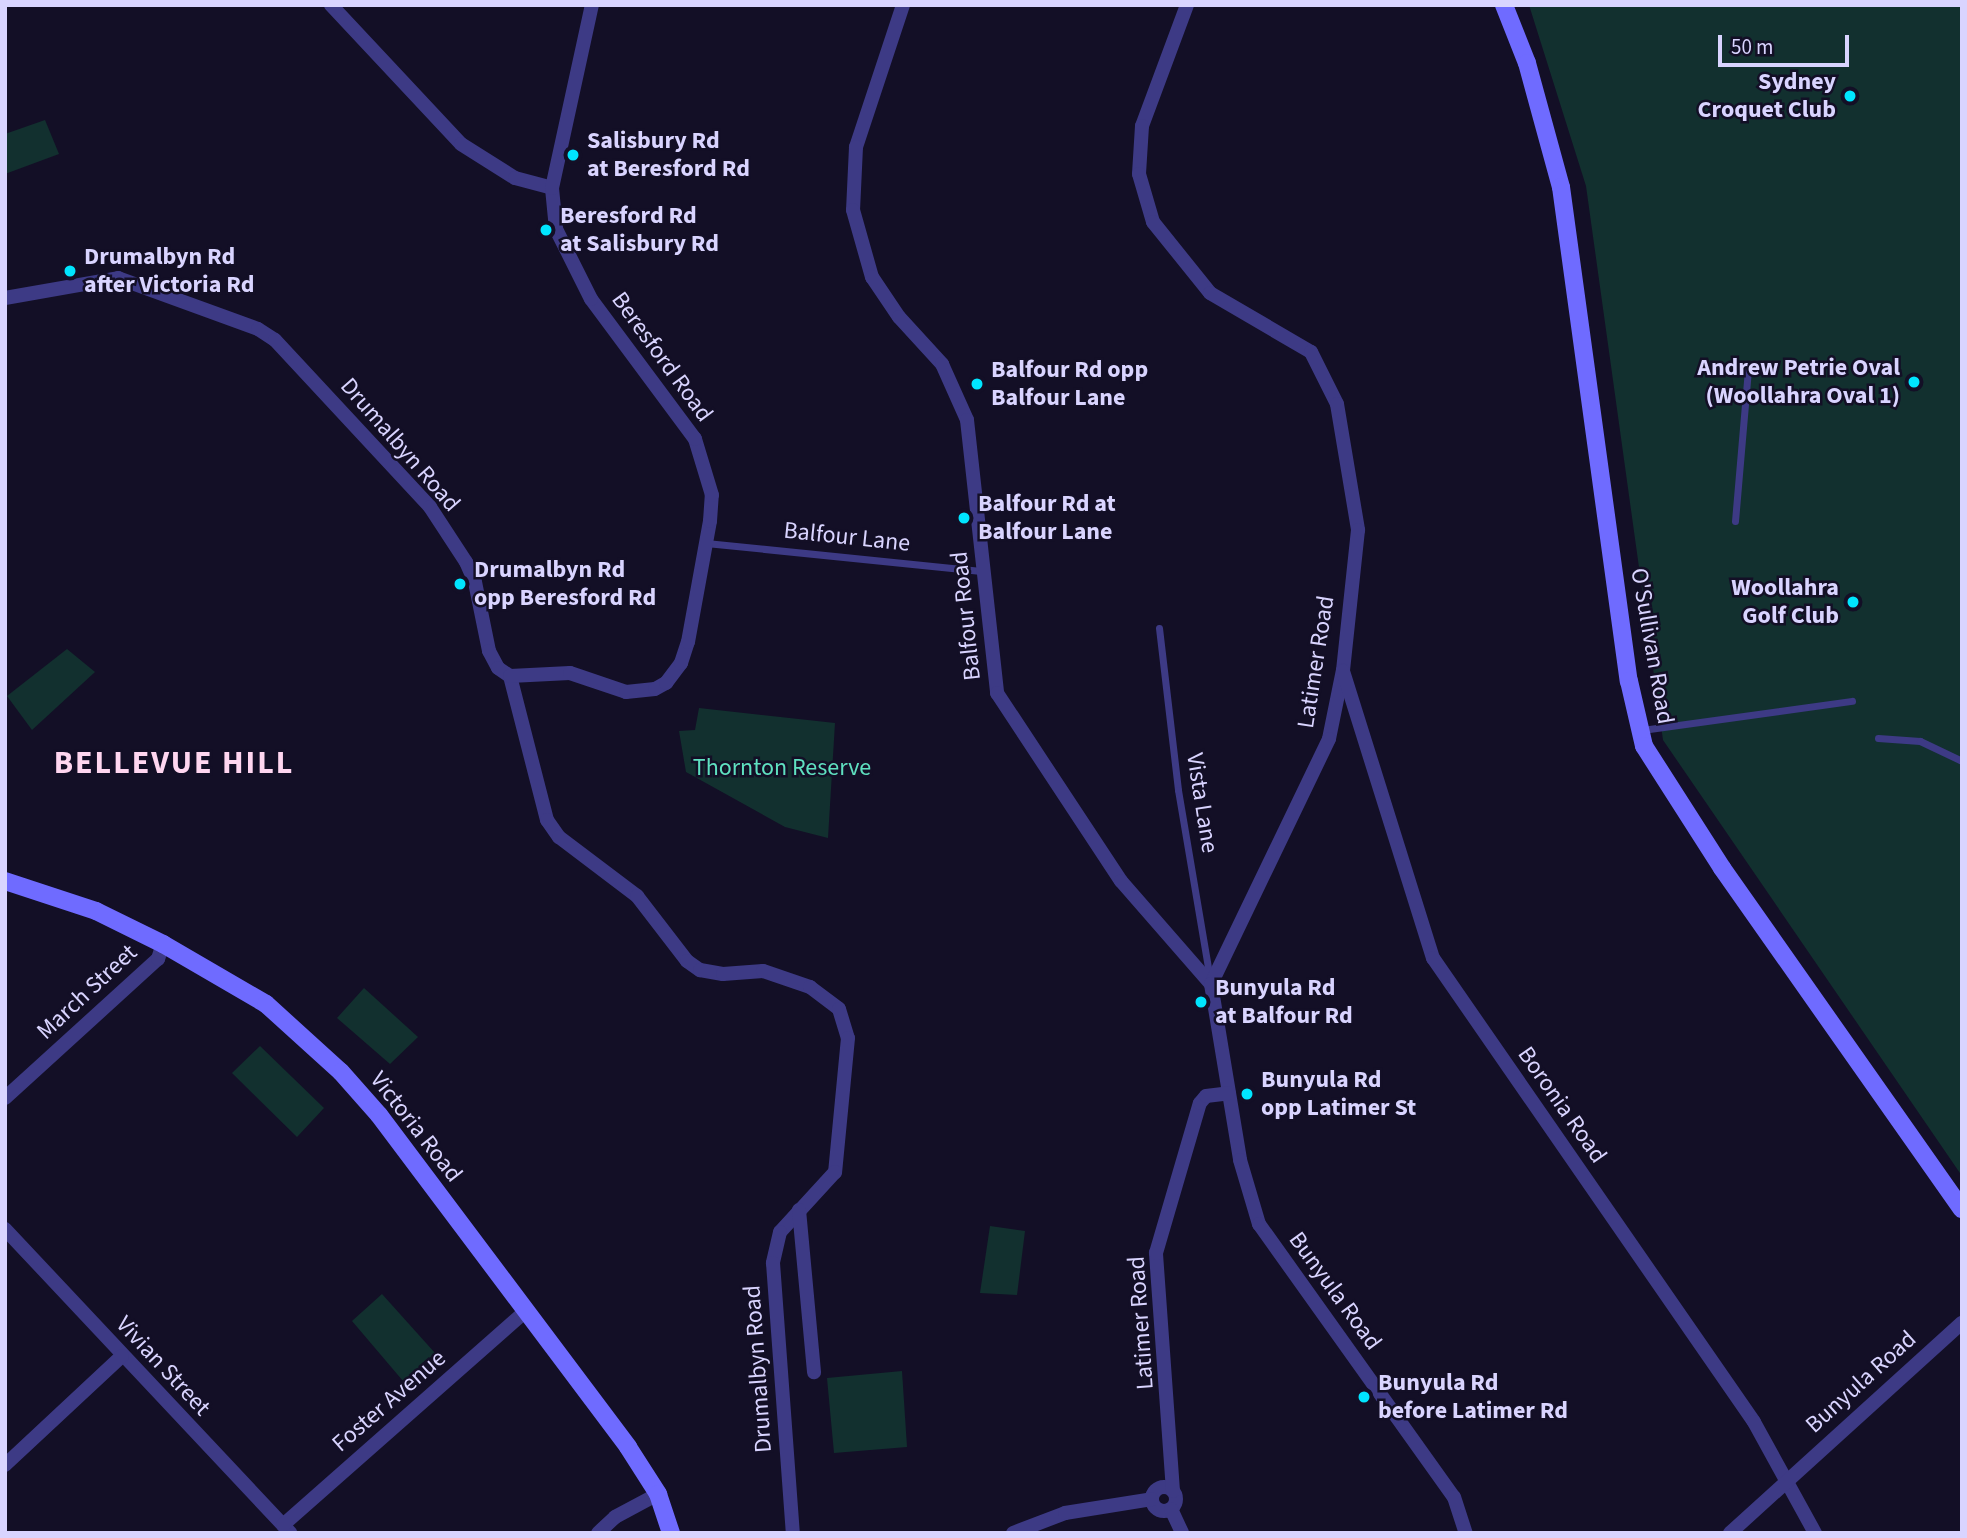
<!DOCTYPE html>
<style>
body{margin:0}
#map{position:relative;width:1967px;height:1538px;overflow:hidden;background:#130f26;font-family:"Source Sans 3",sans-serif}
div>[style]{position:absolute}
.green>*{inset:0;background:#12302f}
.lane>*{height:7px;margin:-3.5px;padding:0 3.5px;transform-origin:3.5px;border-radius:3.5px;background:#3d3a85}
.street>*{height:14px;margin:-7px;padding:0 7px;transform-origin:7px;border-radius:7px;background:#3d3a85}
.street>.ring{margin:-7px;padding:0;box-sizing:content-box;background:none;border:14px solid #3d3a85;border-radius:50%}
.secondary>*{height:18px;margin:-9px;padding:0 9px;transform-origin:9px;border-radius:9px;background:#6f6bff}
.dots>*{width:19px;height:19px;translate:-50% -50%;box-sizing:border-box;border:4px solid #130f26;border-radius:50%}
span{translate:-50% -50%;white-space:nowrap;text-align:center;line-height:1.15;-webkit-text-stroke:5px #130f26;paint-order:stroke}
.poi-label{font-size:24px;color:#d9d4ff;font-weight:700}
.right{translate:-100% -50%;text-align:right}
.left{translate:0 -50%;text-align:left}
.street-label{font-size:24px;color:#d9d4ff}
.park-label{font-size:24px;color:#5fe0c0}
.district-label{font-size:32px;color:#ffd6f0;font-weight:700;letter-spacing:2px}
.frame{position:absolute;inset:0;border:7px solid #d9d4ff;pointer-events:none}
.scale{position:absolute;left:1718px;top:35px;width:131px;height:32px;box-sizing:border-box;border:4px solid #d9d4ff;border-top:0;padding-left:9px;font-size:21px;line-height:24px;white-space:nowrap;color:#d9d4ff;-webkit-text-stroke:5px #130f26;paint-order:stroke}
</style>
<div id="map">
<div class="green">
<i style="clip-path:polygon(1529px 5px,1962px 5px,1962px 1176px,1663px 740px,1586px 186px)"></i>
<i style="clip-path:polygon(45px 120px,59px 154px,5px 174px,5px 134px)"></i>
<i style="clip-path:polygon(67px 649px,95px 672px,32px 730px,7px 696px)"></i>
<i style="clip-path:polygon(699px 708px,835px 723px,828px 838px,785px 827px,686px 772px,679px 731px,695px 730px)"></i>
<i style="clip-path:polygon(364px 988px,418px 1037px,390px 1064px,337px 1018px)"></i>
<i style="clip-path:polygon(260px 1046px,324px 1108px,297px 1137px,232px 1073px)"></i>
<i style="clip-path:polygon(990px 1226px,1025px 1231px,1017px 1295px,980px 1293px)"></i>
<i style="clip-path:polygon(382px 1294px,435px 1353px,403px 1381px,352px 1321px)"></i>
<i style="clip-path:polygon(902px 1371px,907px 1447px,834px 1453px,827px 1378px)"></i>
</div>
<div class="lane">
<i style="left:1735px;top:521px;width:154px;rotate:-85.1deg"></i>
<i style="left:706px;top:543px;width:279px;rotate:5.8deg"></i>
<i style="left:1159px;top:628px;width:163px;rotate:83.3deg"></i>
<i style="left:1178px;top:790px;width:193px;rotate:80.4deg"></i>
<i style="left:1642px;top:730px;width:212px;rotate:-7.9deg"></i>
<i style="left:1878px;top:738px;width:42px;rotate:4.1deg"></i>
<i style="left:1920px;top:741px;width:47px;rotate:25.5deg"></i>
</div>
<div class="street">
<i style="left:331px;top:5px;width:190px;rotate:46.9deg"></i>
<i style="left:461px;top:144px;width:64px;rotate:32.2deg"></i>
<i style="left:515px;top:178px;width:38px;rotate:15deg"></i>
<i style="left:903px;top:5px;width:150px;rotate:108.3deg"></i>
<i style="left:856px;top:147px;width:63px;rotate:92.7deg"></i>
<i style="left:853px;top:210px;width:70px;rotate:74.2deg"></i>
<i style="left:872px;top:277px;width:48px;rotate:56deg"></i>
<i style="left:899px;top:317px;width:64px;rotate:47.5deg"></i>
<i style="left:942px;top:364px;width:61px;rotate:65.9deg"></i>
<i style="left:967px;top:420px;width:275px;rotate:83.7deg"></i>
<i style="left:997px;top:693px;width:225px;rotate:56.6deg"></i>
<i style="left:1121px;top:881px;width:137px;rotate:48.9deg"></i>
<i style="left:1187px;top:5px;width:129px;rotate:110.4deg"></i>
<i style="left:1142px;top:126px;width:48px;rotate:93.6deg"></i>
<i style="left:1139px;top:174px;width:50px;rotate:73.7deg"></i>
<i style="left:1153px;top:222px;width:91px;rotate:51.2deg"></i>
<i style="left:1210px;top:293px;width:117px;rotate:30.3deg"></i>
<i style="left:1311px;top:352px;width:58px;rotate:63.4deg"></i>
<i style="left:1337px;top:404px;width:128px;rotate:80.5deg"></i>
<i style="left:1358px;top:530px;width:141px;rotate:96.1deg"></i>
<i style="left:1343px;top:670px;width:70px;rotate:101.5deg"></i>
<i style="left:1329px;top:739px;width:272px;rotate:115.7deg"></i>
<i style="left:1211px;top:984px;width:178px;rotate:80.6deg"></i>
<i style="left:1240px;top:1160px;width:67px;rotate:73.5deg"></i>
<i style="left:1259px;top:1224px;width:335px;rotate:54.5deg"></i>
<i style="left:1454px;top:1497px;width:38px;rotate:72deg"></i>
<i style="left:5px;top:298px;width:115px;rotate:-10deg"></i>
<i style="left:118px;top:278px;width:149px;rotate:20deg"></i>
<i style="left:258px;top:329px;width:20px;rotate:33deg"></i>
<i style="left:275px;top:340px;width:228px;rotate:47.1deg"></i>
<i style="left:430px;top:507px;width:66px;rotate:56.8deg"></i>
<i style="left:466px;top:562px;width:22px;rotate:66deg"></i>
<i style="left:475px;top:582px;width:70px;rotate:78.5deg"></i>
<i style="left:489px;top:651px;width:19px;rotate:62deg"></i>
<i style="left:498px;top:668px;width:14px;rotate:34deg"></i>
<i style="left:510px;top:676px;width:149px;rotate:75.6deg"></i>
<i style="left:547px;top:820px;width:21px;rotate:55deg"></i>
<i style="left:559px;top:837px;width:98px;rotate:37.1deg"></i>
<i style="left:637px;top:896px;width:82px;rotate:52.4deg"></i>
<i style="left:687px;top:961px;width:16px;rotate:35deg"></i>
<i style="left:700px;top:970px;width:23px;rotate:10deg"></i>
<i style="left:723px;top:974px;width:40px;rotate:-4.3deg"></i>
<i style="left:763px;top:971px;width:50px;rotate:18.8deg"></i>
<i style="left:810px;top:987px;width:36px;rotate:37deg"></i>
<i style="left:839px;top:1009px;width:30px;rotate:73deg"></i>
<i style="left:848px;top:1038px;width:135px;rotate:95.5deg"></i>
<i style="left:835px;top:1172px;width:81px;rotate:132.5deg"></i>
<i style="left:780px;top:1232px;width:32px;rotate:103deg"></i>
<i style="left:773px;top:1263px;width:271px;rotate:85.8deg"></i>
<i style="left:1343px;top:671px;width:301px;rotate:72.6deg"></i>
<i style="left:1433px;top:958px;width:564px;rotate:55.32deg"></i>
<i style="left:1754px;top:1422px;width:127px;rotate:61.2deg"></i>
<i style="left:510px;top:676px;width:60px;rotate:-2.9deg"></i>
<i style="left:570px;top:673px;width:59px;rotate:18.7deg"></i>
<i style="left:626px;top:692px;width:29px;rotate:-6deg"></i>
<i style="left:655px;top:689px;width:13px;rotate:-29deg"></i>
<i style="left:666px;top:683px;width:25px;rotate:-53deg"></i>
<i style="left:681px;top:663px;width:22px;rotate:-72deg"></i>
<i style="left:688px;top:642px;width:123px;rotate:-79.7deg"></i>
<i style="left:710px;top:521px;width:26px;rotate:-86deg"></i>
<i style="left:712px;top:495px;width:59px;rotate:-106.9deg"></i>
<i style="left:695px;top:439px;width:174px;rotate:-126.6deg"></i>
<i style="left:591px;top:299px;width:78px;rotate:-116.6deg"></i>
<i style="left:556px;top:229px;width:41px;rotate:-95.6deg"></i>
<i style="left:552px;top:188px;width:187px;rotate:-77.7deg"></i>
<i style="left:5px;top:1098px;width:207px;rotate:-42.3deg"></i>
<i style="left:158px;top:959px;width:16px;rotate:-72deg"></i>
<i style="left:799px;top:1210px;width:163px;rotate:84.7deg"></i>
<i style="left:5px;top:1229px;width:417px;rotate:46.8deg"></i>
<i style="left:5px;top:1465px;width:160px;rotate:-43deg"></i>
<i class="ring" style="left:1152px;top:1487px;width:10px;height:10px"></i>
<i style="left:1173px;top:1491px;width:239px;rotate:-94.1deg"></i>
<i style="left:1156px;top:1253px;width:156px;rotate:-73.7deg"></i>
<i style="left:1200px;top:1103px;width:9px;rotate:-49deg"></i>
<i style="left:1206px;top:1096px;width:23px;rotate:-7deg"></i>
<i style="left:1171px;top:1509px;width:26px;rotate:65deg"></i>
<i style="left:283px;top:1525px;width:324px;rotate:-41.4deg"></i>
<i style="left:598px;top:1533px;width:23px;rotate:-43deg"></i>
<i style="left:615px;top:1517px;width:49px;rotate:-28.1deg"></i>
<i style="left:1013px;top:1533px;width:56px;rotate:-21deg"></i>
<i style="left:1065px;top:1513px;width:88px;rotate:-9.1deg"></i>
<i style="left:1730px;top:1533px;width:313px;rotate:-42.2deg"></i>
</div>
<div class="secondary">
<i style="left:1504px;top:5px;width:62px;rotate:68.4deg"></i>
<i style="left:1527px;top:63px;width:129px;rotate:74.7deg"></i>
<i style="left:1561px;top:187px;width:499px;rotate:82.2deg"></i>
<i style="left:1629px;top:681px;width:67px;rotate:77deg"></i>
<i style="left:1644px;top:746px;width:145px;rotate:57.4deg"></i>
<i style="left:1722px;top:868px;width:417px;rotate:54.9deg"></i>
<i style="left:5px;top:881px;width:96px;rotate:18.2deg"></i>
<i style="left:96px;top:911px;width:75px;rotate:26.2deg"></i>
<i style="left:163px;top:944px;width:119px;rotate:30.2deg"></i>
<i style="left:266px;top:1004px;width:101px;rotate:42.2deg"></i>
<i style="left:341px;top:1072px;width:57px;rotate:48.5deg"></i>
<i style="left:379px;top:1115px;width:415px;rotate:53.1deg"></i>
<i style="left:628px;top:1447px;width:56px;rotate:57.4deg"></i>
<i style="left:658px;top:1494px;width:41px;rotate:71.6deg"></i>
</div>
<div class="dots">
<i style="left:1850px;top:96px;background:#00e5ff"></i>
<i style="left:573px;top:155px;background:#00e5ff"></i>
<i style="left:546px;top:230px;background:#00e5ff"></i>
<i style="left:70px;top:271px;background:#00e5ff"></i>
<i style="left:1914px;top:382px;background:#00e5ff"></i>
<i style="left:977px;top:384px;background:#00e5ff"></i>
<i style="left:964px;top:518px;background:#00e5ff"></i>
<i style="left:460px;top:584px;background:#00e5ff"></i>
<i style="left:1853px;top:602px;background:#00e5ff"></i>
<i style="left:1201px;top:1002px;background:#00e5ff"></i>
<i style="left:1247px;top:1094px;background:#00e5ff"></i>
<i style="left:1364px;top:1397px;background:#00e5ff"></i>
</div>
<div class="poi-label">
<span class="right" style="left:1836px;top:96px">Sydney<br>Croquet Club</span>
<span class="left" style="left:587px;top:155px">Salisbury Rd<br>at Beresford Rd</span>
<span class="left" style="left:560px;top:230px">Beresford Rd<br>at Salisbury Rd</span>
<span class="left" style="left:84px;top:271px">Drumalbyn Rd<br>after Victoria Rd</span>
<span class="right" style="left:1900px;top:382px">Andrew Petrie Oval<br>(Woollahra Oval 1)</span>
<span class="left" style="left:991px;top:384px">Balfour Rd opp<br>Balfour Lane</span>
<span class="left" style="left:978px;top:518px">Balfour Rd at<br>Balfour Lane</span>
<span class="left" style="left:474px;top:584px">Drumalbyn Rd<br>opp Beresford Rd</span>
<span class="right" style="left:1839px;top:602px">Woollahra<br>Golf Club</span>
<span class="left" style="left:1215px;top:1002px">Bunyula Rd<br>at Balfour Rd</span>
<span class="left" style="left:1261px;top:1094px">Bunyula Rd<br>opp Latimer St</span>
<span class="left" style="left:1378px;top:1397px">Bunyula Rd<br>before Latimer Rd</span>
</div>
<div class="street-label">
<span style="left:662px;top:357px;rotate:54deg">Beresford Road</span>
<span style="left:400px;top:445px;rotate:49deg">Drumalbyn Road</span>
<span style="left:847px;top:537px;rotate:6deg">Balfour Lane</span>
<span style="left:966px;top:616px;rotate:-96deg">Balfour Road</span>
<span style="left:1652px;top:646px;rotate:80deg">O'Sullivan Road</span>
<span style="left:1316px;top:662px;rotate:-81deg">Latimer Road</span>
<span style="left:1202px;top:803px;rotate:81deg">Vista Lane</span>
<span style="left:87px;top:992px;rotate:-43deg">March Street</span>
<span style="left:1562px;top:1105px;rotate:55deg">Boronia Road</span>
<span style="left:416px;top:1127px;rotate:52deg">Victoria Road</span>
<span style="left:1335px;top:1291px;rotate:54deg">Bunyula Road</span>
<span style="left:1141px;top:1323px;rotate:-94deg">Latimer Road</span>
<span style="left:163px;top:1366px;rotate:47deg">Vivian Street</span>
<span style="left:758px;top:1369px;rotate:-94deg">Drumalbyn Road</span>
<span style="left:1861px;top:1382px;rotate:-42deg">Bunyula Road</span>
<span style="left:389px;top:1401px;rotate:-41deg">Foster Avenue</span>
</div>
<div class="park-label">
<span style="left:782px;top:768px">Thornton Reserve</span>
</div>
<div class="district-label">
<span style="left:174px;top:763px">BELLEVUE HILL</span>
</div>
<div class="frame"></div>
<div class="scale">50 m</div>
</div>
